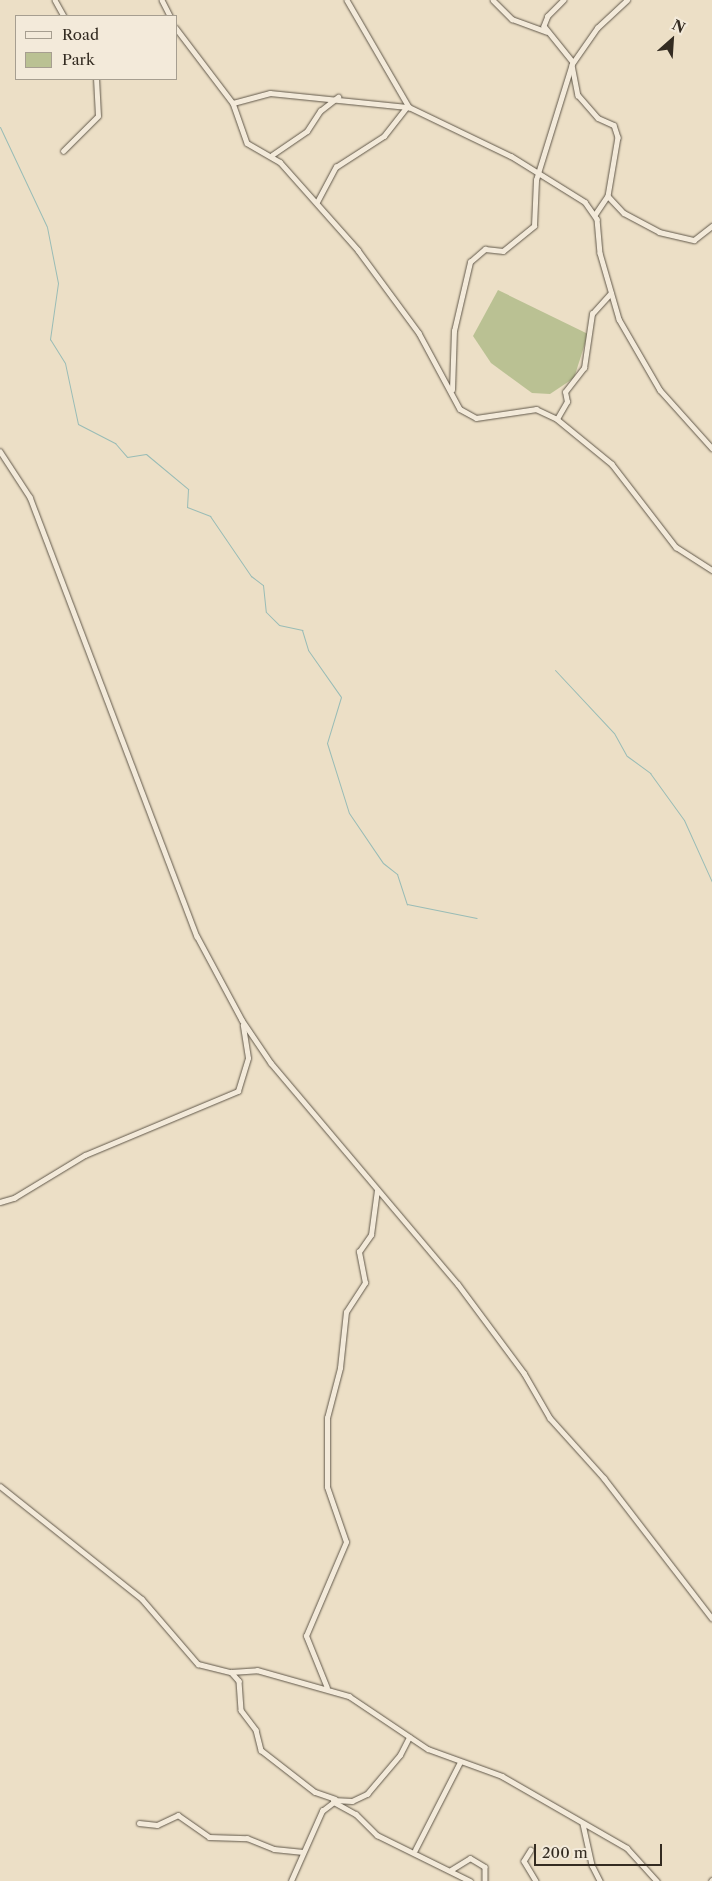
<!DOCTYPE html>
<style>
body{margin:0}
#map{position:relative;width:712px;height:1881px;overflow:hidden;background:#ecdfc6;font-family:"Libre Caslon Text",serif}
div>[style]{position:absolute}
.green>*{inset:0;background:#bac193}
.stream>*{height:1px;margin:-0.5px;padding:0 0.5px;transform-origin:0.5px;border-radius:0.5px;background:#99bcb6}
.roads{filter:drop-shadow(0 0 1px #61584a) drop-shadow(0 0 1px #61584a)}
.minor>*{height:4.5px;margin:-2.25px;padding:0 2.25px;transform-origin:2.25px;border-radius:2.25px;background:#f3eada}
span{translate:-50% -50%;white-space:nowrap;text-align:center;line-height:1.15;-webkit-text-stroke:4px #f3eada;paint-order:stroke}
.legend{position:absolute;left:15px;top:15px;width:162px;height:65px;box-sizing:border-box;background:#f3eada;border:1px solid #a69e90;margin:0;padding:6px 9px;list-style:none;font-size:15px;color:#332b21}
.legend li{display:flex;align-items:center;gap:10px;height:25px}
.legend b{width:25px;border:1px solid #a69e90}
.north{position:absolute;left:647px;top:15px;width:50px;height:50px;-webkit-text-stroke:4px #f3eada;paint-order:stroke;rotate:26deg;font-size:14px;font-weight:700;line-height:20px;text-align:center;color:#332b21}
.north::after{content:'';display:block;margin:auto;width:18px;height:22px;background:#332b21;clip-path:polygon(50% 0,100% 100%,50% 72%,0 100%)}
.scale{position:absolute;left:534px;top:1844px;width:128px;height:22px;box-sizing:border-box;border:2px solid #332b21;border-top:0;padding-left:6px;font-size:15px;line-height:18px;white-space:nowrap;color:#332b21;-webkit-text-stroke:4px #f3eada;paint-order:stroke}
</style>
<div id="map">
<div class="green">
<i style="clip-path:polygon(498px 290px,588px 334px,574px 378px,550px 394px,532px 393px,491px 363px,473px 336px)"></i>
</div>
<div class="stream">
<i style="left:0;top:127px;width:110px;rotate:64.8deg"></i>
<i style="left:47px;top:227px;width:57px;rotate:78.9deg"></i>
<i style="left:58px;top:283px;width:57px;rotate:98.1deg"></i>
<i style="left:50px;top:339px;width:28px;rotate:58deg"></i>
<i style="left:65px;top:363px;width:62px;rotate:78deg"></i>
<i style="left:78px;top:424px;width:42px;rotate:27.2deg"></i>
<i style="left:115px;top:443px;width:18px;rotate:49deg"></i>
<i style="left:127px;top:457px;width:19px;rotate:-9deg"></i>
<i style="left:146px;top:454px;width:55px;rotate:39.8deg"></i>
<i style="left:188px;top:489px;width:18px;rotate:93deg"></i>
<i style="left:187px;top:507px;width:25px;rotate:21deg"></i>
<i style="left:210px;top:516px;width:73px;rotate:55.7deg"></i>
<i style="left:251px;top:576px;width:15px;rotate:37deg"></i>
<i style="left:263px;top:585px;width:27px;rotate:84deg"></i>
<i style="left:266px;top:612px;width:18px;rotate:45deg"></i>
<i style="left:279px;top:625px;width:24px;rotate:12deg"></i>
<i style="left:302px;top:630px;width:21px;rotate:73deg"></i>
<i style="left:308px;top:650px;width:57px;rotate:54.9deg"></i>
<i style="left:341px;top:697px;width:48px;rotate:106.9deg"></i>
<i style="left:327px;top:743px;width:73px;rotate:72.6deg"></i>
<i style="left:349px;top:813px;width:60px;rotate:55.8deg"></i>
<i style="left:383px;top:863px;width:18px;rotate:38deg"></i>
<i style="left:397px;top:874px;width:32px;rotate:72deg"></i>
<i style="left:407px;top:904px;width:71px;rotate:11.3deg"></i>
<i style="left:555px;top:670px;width:86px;rotate:46.9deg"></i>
<i style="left:614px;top:733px;width:26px;rotate:61deg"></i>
<i style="left:627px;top:756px;width:29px;rotate:36deg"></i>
<i style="left:650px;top:773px;width:58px;rotate:54.1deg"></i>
<i style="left:684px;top:820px;width:68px;rotate:65.7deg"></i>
</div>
<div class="roads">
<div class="minor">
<i style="left:55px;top:0;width:18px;rotate:61deg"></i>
<i style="left:162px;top:0;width:18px;rotate:63deg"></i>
<i style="left:347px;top:0;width:124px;rotate:59.9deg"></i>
<i style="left:493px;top:0;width:27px;rotate:45deg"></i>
<i style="left:512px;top:19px;width:37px;rotate:20deg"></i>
<i style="left:564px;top:0;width:23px;rotate:135deg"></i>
<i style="left:548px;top:16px;width:11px;rotate:112deg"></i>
<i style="left:544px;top:26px;width:46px;rotate:51.1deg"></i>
<i style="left:176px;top:28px;width:94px;rotate:52.8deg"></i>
<i style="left:233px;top:103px;width:42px;rotate:70.7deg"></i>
<i style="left:247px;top:143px;width:38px;rotate:30deg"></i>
<i style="left:280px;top:162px;width:118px;rotate:48.4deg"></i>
<i style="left:358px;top:250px;width:103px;rotate:53.7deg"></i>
<i style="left:419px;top:333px;width:86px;rotate:61.7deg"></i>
<i style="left:460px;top:409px;width:18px;rotate:29deg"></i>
<i style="left:476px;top:418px;width:61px;rotate:-8.5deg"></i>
<i style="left:536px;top:409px;width:23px;rotate:25deg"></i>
<i style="left:557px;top:419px;width:71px;rotate:39.3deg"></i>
<i style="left:612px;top:464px;width:105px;rotate:52.4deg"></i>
<i style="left:676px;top:547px;width:43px;rotate:32.6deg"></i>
<i style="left:572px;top:65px;width:31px;rotate:79deg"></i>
<i style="left:578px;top:95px;width:30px;rotate:49deg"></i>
<i style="left:598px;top:118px;width:17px;rotate:24deg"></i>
<i style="left:614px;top:125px;width:13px;rotate:72deg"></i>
<i style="left:618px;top:137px;width:60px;rotate:99.6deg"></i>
<i style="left:608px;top:196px;width:22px;rotate:124deg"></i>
<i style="left:233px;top:103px;width:38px;rotate:-15deg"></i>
<i style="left:270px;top:93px;width:140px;rotate:5.8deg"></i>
<i style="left:409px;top:107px;width:113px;rotate:25.7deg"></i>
<i style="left:511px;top:156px;width:87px;rotate:31.9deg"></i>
<i style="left:585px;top:202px;width:21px;rotate:55deg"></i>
<i style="left:597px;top:219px;width:34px;rotate:85deg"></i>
<i style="left:600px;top:253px;width:69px;rotate:73.9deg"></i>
<i style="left:619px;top:319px;width:82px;rotate:60deg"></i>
<i style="left:660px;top:390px;width:78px;rotate:48.1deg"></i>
<i style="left:63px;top:151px;width:49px;rotate:-45deg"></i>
<i style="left:98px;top:116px;width:37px;rotate:-93deg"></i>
<i style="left:272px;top:155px;width:42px;rotate:-34.4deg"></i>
<i style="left:307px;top:131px;width:24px;rotate:-57deg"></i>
<i style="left:320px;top:111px;width:23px;rotate:-38deg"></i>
<i style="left:608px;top:196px;width:23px;rotate:47deg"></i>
<i style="left:624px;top:213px;width:40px;rotate:28deg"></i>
<i style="left:659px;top:232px;width:36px;rotate:13deg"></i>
<i style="left:694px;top:240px;width:23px;rotate:-38deg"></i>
<i style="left:317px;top:202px;width:40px;rotate:-62deg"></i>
<i style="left:336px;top:167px;width:57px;rotate:-32.9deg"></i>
<i style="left:384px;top:136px;width:37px;rotate:-52deg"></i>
<i style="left:452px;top:390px;width:59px;rotate:-88.1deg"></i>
<i style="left:454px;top:331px;width:71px;rotate:-76.9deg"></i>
<i style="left:470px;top:262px;width:20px;rotate:-41deg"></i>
<i style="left:485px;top:249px;width:18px;rotate:6deg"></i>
<i style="left:503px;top:251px;width:40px;rotate:-39deg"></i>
<i style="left:534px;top:226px;width:46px;rotate:-87.5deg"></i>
<i style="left:536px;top:180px;width:121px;rotate:-72.8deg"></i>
<i style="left:572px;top:64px;width:44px;rotate:-55.2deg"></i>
<i style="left:597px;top:28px;width:41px;rotate:-43deg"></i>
<i style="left:557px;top:419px;width:20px;rotate:-60deg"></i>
<i style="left:567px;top:402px;width:10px;rotate:-101deg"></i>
<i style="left:565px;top:392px;width:31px;rotate:-52deg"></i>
<i style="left:584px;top:368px;width:55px;rotate:-81.6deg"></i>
<i style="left:592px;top:314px;width:28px;rotate:-48deg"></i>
<i style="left:0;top:451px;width:55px;rotate:56.9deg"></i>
<i style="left:30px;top:497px;width:470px;rotate:69.2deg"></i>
<i style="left:197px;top:936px;width:95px;rotate:61.8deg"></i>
<i style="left:242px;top:1020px;width:52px;rotate:56deg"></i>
<i style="left:271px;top:1063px;width:289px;rotate:49.8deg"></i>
<i style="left:458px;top:1284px;width:111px;rotate:53.4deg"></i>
<i style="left:524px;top:1373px;width:52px;rotate:60deg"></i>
<i style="left:550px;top:1418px;width:81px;rotate:48deg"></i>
<i style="left:604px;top:1478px;width:177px;rotate:52.4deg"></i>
<i style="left:0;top:1202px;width:15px;rotate:-16deg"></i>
<i style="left:14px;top:1198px;width:83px;rotate:-31.2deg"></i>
<i style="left:85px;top:1155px;width:166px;rotate:-22.7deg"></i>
<i style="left:238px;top:1091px;width:34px;rotate:-73deg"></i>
<i style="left:248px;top:1058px;width:33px;rotate:-99deg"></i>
<i style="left:0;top:1486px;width:181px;rotate:38.5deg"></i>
<i style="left:142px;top:1599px;width:86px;rotate:49.3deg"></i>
<i style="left:198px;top:1664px;width:34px;rotate:14deg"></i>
<i style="left:231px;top:1672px;width:26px;rotate:-4deg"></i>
<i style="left:257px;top:1670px;width:96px;rotate:15.8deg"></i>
<i style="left:349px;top:1696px;width:95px;rotate:33.9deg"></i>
<i style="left:428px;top:1749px;width:79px;rotate:20deg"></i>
<i style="left:502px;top:1776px;width:144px;rotate:29.9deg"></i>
<i style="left:627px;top:1848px;width:45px;rotate:47.7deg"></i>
<i style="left:231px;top:1672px;width:12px;rotate:48deg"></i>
<i style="left:239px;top:1681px;width:29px;rotate:86deg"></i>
<i style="left:241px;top:1710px;width:25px;rotate:53deg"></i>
<i style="left:256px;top:1730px;width:21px;rotate:76deg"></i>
<i style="left:261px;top:1750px;width:68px;rotate:37.9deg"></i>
<i style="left:315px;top:1792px;width:21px;rotate:19deg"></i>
<i style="left:327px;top:1688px;width:56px;rotate:-112deg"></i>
<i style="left:306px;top:1636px;width:102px;rotate:-66.9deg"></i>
<i style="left:346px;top:1542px;width:58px;rotate:-109.1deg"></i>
<i style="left:327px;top:1487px;width:69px;rotate:-90deg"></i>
<i style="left:327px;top:1418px;width:52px;rotate:-75.4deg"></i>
<i style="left:340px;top:1368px;width:56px;rotate:-83.9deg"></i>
<i style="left:346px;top:1312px;width:35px;rotate:-57deg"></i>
<i style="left:365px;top:1283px;width:32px;rotate:-101deg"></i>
<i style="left:359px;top:1252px;width:21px;rotate:-55deg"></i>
<i style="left:371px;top:1235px;width:45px;rotate:-82.4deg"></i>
<i style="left:333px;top:1800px;width:19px;rotate:3deg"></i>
<i style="left:352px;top:1801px;width:17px;rotate:-25deg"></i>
<i style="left:367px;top:1794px;width:51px;rotate:-49.8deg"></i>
<i style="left:400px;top:1755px;width:20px;rotate:-63deg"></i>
<i style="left:139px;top:1823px;width:18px;rotate:6deg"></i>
<i style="left:157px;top:1825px;width:23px;rotate:-25deg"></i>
<i style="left:178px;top:1815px;width:38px;rotate:35deg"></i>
<i style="left:209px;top:1837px;width:38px;rotate:2deg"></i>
<i style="left:247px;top:1838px;width:29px;rotate:22deg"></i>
<i style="left:274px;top:1849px;width:29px;rotate:6deg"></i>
<i style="left:583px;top:1824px;width:42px;rotate:77.6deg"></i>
<i style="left:592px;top:1865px;width:18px;rotate:63deg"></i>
<i style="left:415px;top:1850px;width:99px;rotate:-62.9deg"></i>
<i style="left:531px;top:1850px;width:13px;rotate:122deg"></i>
<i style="left:524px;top:1861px;width:23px;rotate:59deg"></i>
<i style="left:451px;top:1870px;width:22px;rotate:-32deg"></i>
<i style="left:470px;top:1858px;width:17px;rotate:31deg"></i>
<i style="left:485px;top:1867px;width:14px;rotate:90deg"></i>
<i style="left:291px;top:1881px;width:77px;rotate:-66.1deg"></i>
<i style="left:322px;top:1811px;width:15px;rotate:-37deg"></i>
<i style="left:334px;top:1802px;width:25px;rotate:29deg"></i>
<i style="left:356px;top:1814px;width:30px;rotate:45deg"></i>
<i style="left:377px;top:1835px;width:104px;rotate:26.3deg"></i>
<i style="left:711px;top:1881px;width:1px;rotate:-45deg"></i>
</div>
</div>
<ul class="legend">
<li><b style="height:6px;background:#f3eada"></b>Road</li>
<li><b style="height:14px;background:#bac193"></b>Park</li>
</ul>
<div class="north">N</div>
<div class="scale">200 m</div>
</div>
